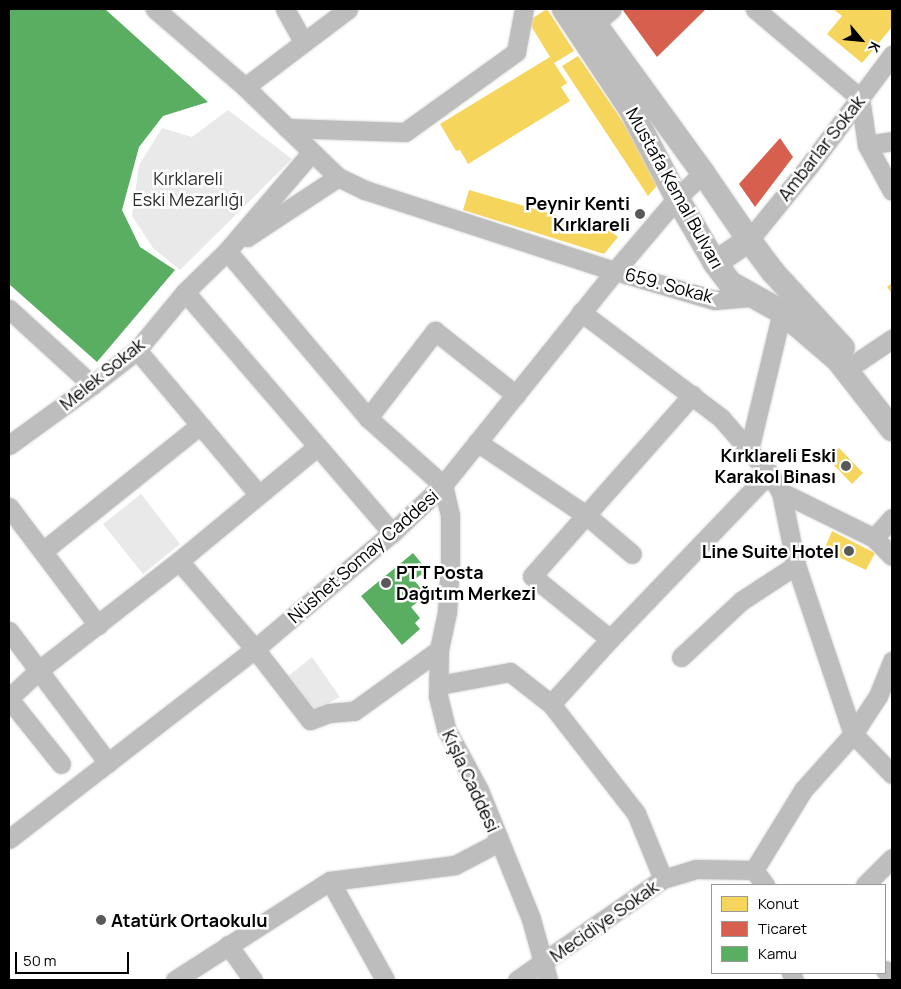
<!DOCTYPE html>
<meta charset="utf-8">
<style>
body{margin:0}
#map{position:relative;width:901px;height:989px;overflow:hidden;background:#fff;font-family:Manrope,sans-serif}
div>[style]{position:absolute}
.green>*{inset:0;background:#e9e9e9}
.homes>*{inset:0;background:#f6d55c}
.shops>*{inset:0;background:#d6604d}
.public>*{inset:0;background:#5aae61}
.roads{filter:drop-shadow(0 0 1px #dbdbdb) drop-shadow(0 0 1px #dbdbdb)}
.minor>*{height:19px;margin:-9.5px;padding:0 9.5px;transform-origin:9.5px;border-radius:9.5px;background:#bdbdbd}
.major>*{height:24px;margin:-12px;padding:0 12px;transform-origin:12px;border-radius:12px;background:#bdbdbd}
.dots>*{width:14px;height:14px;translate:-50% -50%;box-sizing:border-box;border:2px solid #fff;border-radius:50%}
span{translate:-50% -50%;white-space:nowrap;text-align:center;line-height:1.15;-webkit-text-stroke:5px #fff;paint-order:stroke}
.street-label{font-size:18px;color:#000}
.park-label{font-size:18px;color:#2e2e2e}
.poi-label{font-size:18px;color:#000;font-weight:700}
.right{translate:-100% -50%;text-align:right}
.left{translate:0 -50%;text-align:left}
.frame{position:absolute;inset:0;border:10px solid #000;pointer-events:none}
.legend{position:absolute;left:711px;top:884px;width:175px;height:90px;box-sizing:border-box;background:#fff;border:1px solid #999;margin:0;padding:6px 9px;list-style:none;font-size:15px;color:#000}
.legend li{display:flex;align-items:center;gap:10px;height:25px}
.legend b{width:25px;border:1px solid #999}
.north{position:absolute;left:836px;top:15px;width:50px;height:50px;-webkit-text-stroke:4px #fff;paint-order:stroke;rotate:118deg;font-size:14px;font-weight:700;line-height:20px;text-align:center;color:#000}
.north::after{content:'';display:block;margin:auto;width:18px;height:22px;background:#000;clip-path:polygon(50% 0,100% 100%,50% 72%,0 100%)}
.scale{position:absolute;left:15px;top:952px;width:114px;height:22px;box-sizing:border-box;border:2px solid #000;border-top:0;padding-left:6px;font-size:15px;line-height:18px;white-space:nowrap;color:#000;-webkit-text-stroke:4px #fff;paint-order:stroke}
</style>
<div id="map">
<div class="green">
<i style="clip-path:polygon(228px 110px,292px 159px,180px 270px,153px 248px,132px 216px,139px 165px,162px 128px,192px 137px)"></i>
<i style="clip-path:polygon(141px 494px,180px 544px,143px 574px,103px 524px)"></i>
<i style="clip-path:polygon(312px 657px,340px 697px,316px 710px,287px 677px)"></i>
</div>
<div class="homes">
<i style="clip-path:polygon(547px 9px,574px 51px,554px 63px,567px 83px,561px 87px,570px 101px,468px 164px,460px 150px,456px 151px,440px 124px,550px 57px,528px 21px)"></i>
<i style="clip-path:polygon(833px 9px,892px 9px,892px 27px,862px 63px,827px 34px,842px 16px)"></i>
<i style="clip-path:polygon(578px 56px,636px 141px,660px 182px,648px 196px,562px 66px)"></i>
<i style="clip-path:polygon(469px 190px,610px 231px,618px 237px,604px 254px,463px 210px)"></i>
<i style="clip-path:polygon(892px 283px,892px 293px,887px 287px)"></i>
<i style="clip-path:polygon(839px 448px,863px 473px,852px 484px,828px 459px)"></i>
<i style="clip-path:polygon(832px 531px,875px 553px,866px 570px,824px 550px)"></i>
</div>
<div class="shops">
<i style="clip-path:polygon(622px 9px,706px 9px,657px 57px)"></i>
<i style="clip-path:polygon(780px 138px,793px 157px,755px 207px,739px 184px)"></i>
</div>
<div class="public">
<i style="clip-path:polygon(9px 9px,105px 9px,208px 102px,163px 116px,139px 147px,122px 210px,140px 247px,175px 270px,97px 362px,9px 284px)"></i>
<i style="clip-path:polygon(413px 553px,427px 570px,414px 580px,422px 590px,417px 594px,422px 599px,411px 607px,420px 618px,415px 623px,420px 629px,402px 645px,361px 596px)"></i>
</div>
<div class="roads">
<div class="minor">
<i style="left:155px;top:9px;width:119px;rotate:40.9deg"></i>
<i style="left:245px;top:87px;width:129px;rotate:44.1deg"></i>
<i style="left:338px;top:177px;width:30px;rotate:26deg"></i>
<i style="left:365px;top:190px;width:263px;rotate:18deg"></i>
<i style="left:615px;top:271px;width:104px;rotate:16.2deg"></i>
<i style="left:715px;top:300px;width:38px;rotate:-5deg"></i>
<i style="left:285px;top:9px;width:37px;rotate:61deg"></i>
<i style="left:755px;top:9px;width:138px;rotate:40.3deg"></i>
<i style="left:594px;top:24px;width:23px;rotate:-40deg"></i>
<i style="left:245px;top:87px;width:129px;rotate:-37.1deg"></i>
<i style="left:860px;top:98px;width:48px;rotate:81.5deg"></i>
<i style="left:867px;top:145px;width:52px;rotate:61.5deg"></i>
<i style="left:287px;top:128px;width:118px;rotate:1.9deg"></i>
<i style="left:405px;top:132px;width:137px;rotate:-35.8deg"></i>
<i style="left:516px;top:52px;width:44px;rotate:-79.5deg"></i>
<i style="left:867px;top:145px;width:25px;rotate:-9deg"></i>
<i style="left:247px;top:237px;width:109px;rotate:-33.4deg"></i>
<i style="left:749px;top:240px;width:95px;rotate:-51deg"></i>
<i style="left:809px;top:166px;width:139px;rotate:-53.2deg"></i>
<i style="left:227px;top:251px;width:219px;rotate:49.8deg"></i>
<i style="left:368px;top:418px;width:101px;rotate:41.8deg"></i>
<i style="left:443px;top:485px;width:31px;rotate:77deg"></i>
<i style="left:450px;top:515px;width:47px;rotate:90deg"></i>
<i style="left:450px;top:562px;width:50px;rotate:93.4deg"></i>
<i style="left:447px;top:612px;width:39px;rotate:102deg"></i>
<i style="left:439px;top:650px;width:46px;rotate:91.2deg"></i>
<i style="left:438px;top:696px;width:34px;rotate:76deg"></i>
<i style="left:446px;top:729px;width:69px;rotate:61.6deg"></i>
<i style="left:479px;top:790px;width:139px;rotate:68deg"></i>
<i style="left:531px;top:919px;width:63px;rotate:74.4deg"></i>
<i style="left:185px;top:292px;width:318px;rotate:49.3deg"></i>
<i style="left:9px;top:309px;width:113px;rotate:42.5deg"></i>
<i style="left:581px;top:312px;width:176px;rotate:37.1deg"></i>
<i style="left:721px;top:418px;width:73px;rotate:48.9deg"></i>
<i style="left:769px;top:473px;width:22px;rotate:58deg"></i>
<i style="left:781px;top:492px;width:75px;rotate:78.4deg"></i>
<i style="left:796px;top:565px;width:178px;rotate:71.4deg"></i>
<i style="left:853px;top:734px;width:56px;rotate:45.7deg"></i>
<i style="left:137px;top:350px;width:189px;rotate:49.9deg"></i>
<i style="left:859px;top:361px;width:40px;rotate:-34deg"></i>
<i style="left:368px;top:418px;width:110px;rotate:-52.4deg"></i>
<i style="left:435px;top:331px;width:103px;rotate:38.3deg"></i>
<i style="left:477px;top:442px;width:131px;rotate:33.8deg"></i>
<i style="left:586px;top:515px;width:60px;rotate:40.3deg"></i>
<i style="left:9px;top:445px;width:102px;rotate:-35.9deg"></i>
<i style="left:92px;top:385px;width:57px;rotate:-37.9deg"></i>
<i style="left:137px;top:350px;width:75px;rotate:-50.4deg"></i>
<i style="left:185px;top:292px;width:59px;rotate:-44.3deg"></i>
<i style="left:227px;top:251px;width:130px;rotate:-49.4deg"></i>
<i style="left:749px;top:450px;width:142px;rotate:-76.6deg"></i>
<i style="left:781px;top:492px;width:104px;rotate:26.3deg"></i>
<i style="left:874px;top:538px;width:25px;rotate:45deg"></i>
<i style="left:9px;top:507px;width:148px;rotate:53deg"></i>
<i style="left:874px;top:538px;width:27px;rotate:-48deg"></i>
<i style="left:43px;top:551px;width:200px;rotate:-38.7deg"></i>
<i style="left:179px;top:561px;width:116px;rotate:49.2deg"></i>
<i style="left:255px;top:649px;width:90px;rotate:52.2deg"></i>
<i style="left:310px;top:720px;width:20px;rotate:-20deg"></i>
<i style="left:329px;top:713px;width:25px;rotate:-5deg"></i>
<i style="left:354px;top:711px;width:105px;rotate:-35.7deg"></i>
<i style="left:9px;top:631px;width:165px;rotate:53.1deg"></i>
<i style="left:610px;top:639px;width:100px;rotate:-141.1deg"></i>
<i style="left:532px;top:576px;width:242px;rotate:-48.5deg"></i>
<i style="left:681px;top:657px;width:82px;rotate:-43deg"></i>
<i style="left:741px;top:601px;width:66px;rotate:-33.2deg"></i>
<i style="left:439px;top:685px;width:72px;rotate:-10.4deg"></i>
<i style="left:510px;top:672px;width:52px;rotate:38deg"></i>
<i style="left:551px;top:704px;width:138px;rotate:52.1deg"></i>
<i style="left:636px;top:813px;width:71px;rotate:67.8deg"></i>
<i style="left:9px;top:698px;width:41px;rotate:-43deg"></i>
<i style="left:39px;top:670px;width:177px;rotate:-37.9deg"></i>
<i style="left:179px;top:561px;width:180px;rotate:-39.6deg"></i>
<i style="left:9px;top:699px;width:83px;rotate:51.3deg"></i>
<i style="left:551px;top:704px;width:88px;rotate:-47.8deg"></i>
<i style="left:610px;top:639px;width:230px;rotate:-46.2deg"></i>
<i style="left:9px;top:839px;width:311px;rotate:-37.7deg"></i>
<i style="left:255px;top:649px;width:180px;rotate:-40.3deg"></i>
<i style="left:392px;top:533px;width:70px;rotate:-43.3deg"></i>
<i style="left:443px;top:485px;width:275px;rotate:-51.2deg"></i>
<i style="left:615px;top:271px;width:96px;rotate:-49.7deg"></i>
<i style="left:677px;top:198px;width:36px;rotate:-44deg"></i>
<i style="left:754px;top:870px;width:94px;rotate:-58.5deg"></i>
<i style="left:803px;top:790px;width:75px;rotate:-48.2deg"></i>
<i style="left:853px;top:734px;width:45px;rotate:-56.7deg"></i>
<i style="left:878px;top:696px;width:38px;rotate:-68deg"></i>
<i style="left:754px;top:870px;width:19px;rotate:54deg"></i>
<i style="left:330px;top:881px;width:113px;rotate:60.9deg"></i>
<i style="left:865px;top:885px;width:38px;rotate:-45deg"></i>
<i style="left:228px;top:945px;width:43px;rotate:54.5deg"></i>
<i style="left:885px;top:970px;width:10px;rotate:45deg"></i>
<i style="left:791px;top:973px;width:8px;rotate:67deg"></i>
<i style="left:175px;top:980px;width:184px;rotate:-32.6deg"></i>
<i style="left:330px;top:881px;width:126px;rotate:-7.3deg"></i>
<i style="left:455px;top:865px;width:50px;rotate:-27.6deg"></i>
<i style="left:517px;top:980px;width:178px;rotate:-34.7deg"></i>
<i style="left:663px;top:879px;width:34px;rotate:-17deg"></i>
<i style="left:696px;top:869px;width:58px;rotate:1deg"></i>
</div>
<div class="major">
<i style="left:564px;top:9px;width:121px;rotate:56.4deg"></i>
<i style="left:631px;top:110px;width:99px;rotate:62.4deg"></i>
<i style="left:677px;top:198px;width:75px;rotate:59.7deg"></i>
<i style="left:715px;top:263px;width:25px;rotate:53deg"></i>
<i style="left:730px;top:283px;width:60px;rotate:29.1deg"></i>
<i style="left:782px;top:312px;width:74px;rotate:40.6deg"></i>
<i style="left:838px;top:360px;width:88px;rotate:52deg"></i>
<i style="left:584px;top:9px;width:203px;rotate:54deg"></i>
<i style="left:703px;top:173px;width:81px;rotate:55.5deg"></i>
<i style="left:749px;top:240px;width:40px;rotate:53deg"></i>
<i style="left:773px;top:272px;width:103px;rotate:47.4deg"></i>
<i style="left:715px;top:263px;width:41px;rotate:-34.1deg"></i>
</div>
</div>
<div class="dots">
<i style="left:640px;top:214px;background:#595959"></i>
<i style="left:846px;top:466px;background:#595959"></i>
<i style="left:849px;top:551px;background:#595959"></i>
<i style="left:386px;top:583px;background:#595959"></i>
<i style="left:101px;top:920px;background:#595959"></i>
</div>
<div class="street-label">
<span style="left:821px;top:148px;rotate:-52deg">Ambarlar Sokak</span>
<span style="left:675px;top:188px;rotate:61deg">Mustafa Kemal Bulvarı</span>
<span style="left:669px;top:285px;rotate:15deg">659. Sokak</span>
<span style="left:102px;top:374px;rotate:-39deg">Melek Sokak</span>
<span style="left:363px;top:556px;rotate:-41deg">Nüshet Somay Caddesi</span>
<span style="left:471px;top:781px;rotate:65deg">Kışla Caddesi</span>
<span style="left:604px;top:921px;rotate:-35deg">Mecidiye Sokak</span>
</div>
<div class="park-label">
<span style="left:188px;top:189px">Kırklareli<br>Eski Mezarlığı</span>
</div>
<div class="poi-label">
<span class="right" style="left:630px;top:214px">Peynir Kenti<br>Kırklareli</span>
<span class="right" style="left:836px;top:466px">Kırklareli Eski<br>Karakol Binası</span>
<span class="right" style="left:839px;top:551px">Line Suite Hotel</span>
<span class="left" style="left:396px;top:583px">PTT Posta<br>Dağıtım Merkezi</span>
<span class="left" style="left:111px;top:920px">Atatürk Ortaokulu</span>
</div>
<div class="frame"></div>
<ul class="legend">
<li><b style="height:14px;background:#f6d55c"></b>Konut</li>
<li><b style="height:14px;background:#d6604d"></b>Ticaret</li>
<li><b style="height:14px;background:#5aae61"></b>Kamu</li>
</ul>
<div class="north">K</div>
<div class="scale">50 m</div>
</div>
